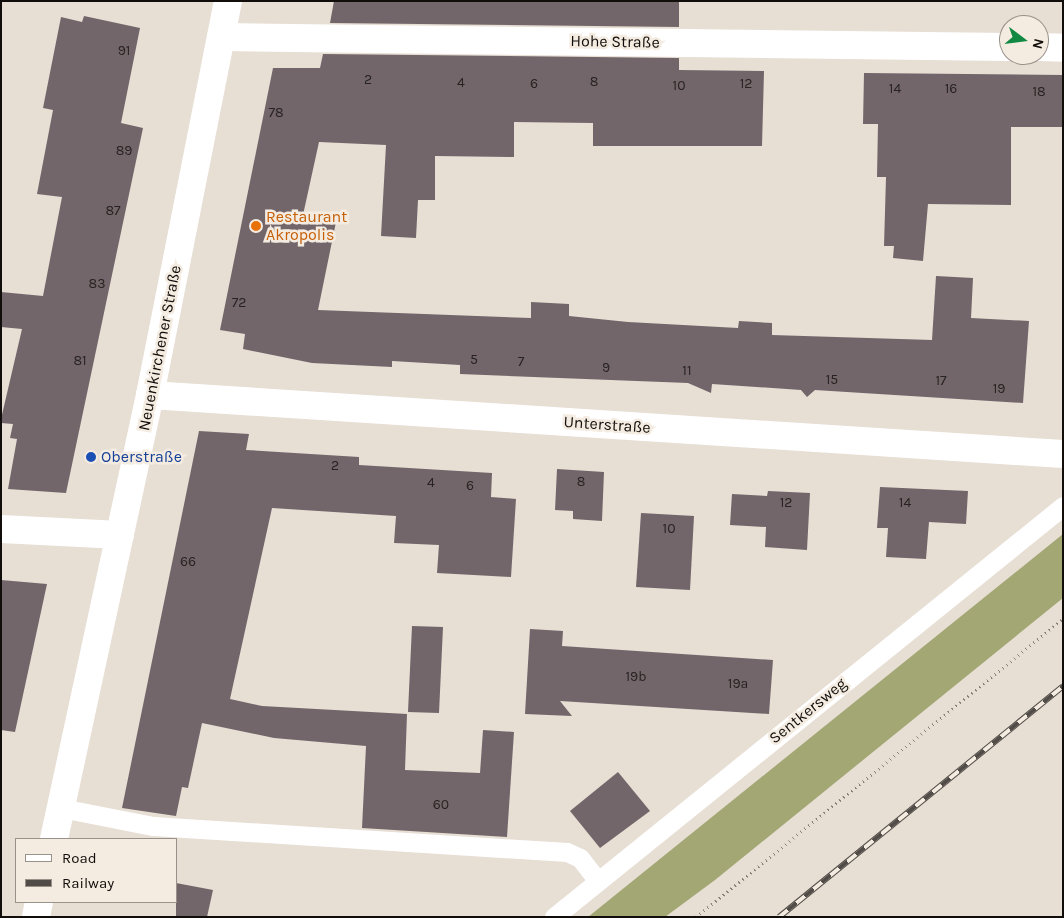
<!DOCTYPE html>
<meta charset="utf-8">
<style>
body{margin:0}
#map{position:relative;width:1064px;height:918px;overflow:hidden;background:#e7ded4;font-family:Karla,sans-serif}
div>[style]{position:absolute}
.forest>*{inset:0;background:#a2a774}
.building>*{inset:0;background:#72666a}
.path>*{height:3px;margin-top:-1.5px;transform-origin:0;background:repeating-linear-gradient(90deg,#87817a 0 1px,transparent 0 5px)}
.lane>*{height:19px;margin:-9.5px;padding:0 9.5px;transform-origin:9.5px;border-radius:9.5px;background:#fff}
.street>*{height:28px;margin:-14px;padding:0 14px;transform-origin:14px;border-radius:14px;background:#fff}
.secondary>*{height:28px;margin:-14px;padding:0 14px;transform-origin:14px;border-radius:14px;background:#fff}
.rail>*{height:5.5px;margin-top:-2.75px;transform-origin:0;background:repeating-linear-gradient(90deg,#f4ebe1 0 11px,#514c47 0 22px);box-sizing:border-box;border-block:1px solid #514c47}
.dots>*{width:14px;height:14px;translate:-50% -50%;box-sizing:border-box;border:2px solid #f4ebe1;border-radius:50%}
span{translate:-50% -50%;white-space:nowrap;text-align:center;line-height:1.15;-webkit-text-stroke:5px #f4ebe1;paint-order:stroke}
.number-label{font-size:14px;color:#282322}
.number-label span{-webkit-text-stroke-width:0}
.street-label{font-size:16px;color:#100d0a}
.food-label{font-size:16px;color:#c56008}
.left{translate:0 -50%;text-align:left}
.transit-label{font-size:16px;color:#164399}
.frame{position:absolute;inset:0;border:2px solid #100d0a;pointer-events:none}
.legend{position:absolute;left:15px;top:838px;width:162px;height:65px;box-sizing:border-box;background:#f4ebe1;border:1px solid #99928b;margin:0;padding:6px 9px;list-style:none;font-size:15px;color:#100d0a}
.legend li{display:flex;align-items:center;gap:10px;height:25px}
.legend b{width:25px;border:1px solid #99928b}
.north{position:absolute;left:999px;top:15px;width:50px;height:50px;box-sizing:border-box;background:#f4ebe1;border:1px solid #99928b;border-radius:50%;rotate:105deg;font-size:14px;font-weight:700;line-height:20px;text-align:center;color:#100d0a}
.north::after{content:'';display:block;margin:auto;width:18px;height:22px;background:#128943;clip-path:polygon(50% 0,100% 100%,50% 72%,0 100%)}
</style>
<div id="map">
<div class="forest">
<i style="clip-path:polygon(1063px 534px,1063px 598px,715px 880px,665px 917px,588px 917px)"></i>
</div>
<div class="building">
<i style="clip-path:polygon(334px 1px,679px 1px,679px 27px,330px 23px)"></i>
<i style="clip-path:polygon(84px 16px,140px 28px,121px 123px,143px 128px,66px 493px,8px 489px,17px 439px,10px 438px,13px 424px,1px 423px,1px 419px,22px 329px,1px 327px,1px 292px,43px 296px,62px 197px,37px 194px,53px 110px,43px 108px,61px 17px,82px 22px)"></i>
<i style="clip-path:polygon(323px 54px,679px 58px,679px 70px,764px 71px,762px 146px,593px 146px,593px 123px,514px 122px,514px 157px,435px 156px,435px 200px,418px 200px,416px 238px,381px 236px,386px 145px,319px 142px,303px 215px,336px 222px,318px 310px,531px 318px,531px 302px,569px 304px,569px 316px,628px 322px,738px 328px,739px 321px,772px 323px,772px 335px,932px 340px,936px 276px,973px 278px,971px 318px,1029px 321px,1023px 403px,815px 390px,807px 397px,801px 390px,712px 384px,711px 393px,688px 383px,460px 374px,460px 365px,392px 361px,392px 367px,312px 363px,243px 349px,245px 334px,220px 330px,273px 68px,320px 68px)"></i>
<i style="clip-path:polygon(864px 73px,1063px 75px,1063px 127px,1011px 127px,1011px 205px,928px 204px,923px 261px,893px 258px,894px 246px,884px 246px,886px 177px,877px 177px,878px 124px,863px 124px)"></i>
<i style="clip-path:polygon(199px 431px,249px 434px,246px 450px,359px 457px,359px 465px,492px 473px,491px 497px,516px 499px,511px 577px,437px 573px,439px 545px,394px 543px,396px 516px,272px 508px,230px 699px,262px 706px,407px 714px,405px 770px,480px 773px,483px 730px,514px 732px,507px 837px,362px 828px,366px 746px,274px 738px,202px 723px,188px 788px,182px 787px,176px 816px,122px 808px)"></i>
<i style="clip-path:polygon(557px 469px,604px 472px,602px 521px,573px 519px,573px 511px,555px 510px)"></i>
<i style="clip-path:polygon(880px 487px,968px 491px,966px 524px,929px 522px,926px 559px,886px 557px,888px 528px,877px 528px)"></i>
<i style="clip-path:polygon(768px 491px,810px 493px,807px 550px,765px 547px,766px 527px,730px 525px,732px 494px,767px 496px)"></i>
<i style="clip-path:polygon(641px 513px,694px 516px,690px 590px,636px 587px)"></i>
<i style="clip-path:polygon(1px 580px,47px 584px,15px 732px,1px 730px)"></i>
<i style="clip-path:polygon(412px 626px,443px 627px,439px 713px,408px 712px)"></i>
<i style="clip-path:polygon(530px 629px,563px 631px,562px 646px,773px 660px,769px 714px,560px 701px,572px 716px,525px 714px)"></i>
<i style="clip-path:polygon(618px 772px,650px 811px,600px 848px,570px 811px)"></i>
<i style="clip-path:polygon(176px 883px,213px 890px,207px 917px,176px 917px)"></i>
</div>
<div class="path">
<i style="left:696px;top:917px;width:473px;rotate:-39.1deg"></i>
</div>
<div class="lane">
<i style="left:61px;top:808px;width:94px;rotate:11.1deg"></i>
<i style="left:153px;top:826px;width:415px;rotate:3.6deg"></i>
<i style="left:567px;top:852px;width:14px;rotate:25deg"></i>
<i style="left:580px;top:858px;width:29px;rotate:52deg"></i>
<i style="left:554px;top:917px;width:654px;rotate:-38.92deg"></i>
</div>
<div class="street">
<i style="left:221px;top:37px;width:788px;rotate:0.73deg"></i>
<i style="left:1039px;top:47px;width:24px;rotate:2deg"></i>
<i style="left:150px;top:395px;width:915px;rotate:3.7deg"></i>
<i style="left:1px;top:529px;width:119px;rotate:2.9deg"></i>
</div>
<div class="secondary">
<i style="left:54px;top:839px;width:454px;rotate:-77.8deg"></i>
<i style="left:150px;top:395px;width:402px;rotate:-78.8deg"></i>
<i style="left:36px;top:917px;width:15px;rotate:-79deg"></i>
</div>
<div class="rail">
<i style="left:779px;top:917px;width:366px;rotate:-39.1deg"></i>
</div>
<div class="dots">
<i style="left:256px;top:226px;background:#e8710a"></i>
<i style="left:91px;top:457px;background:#1a4fb4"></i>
</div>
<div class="number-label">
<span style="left:124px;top:51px">91</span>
<span style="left:368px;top:80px">2</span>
<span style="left:594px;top:82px">8</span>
<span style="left:461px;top:83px">4</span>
<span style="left:534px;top:84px">6</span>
<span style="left:746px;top:84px">12</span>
<span style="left:679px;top:86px">10</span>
<span style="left:895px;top:89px">14</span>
<span style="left:951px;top:89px">16</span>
<span style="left:1039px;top:92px">18</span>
<span style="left:276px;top:113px">78</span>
<span style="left:124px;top:151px">89</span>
<span style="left:113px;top:211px">87</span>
<span style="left:97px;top:284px">83</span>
<span style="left:239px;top:303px">72</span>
<span style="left:474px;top:360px">5</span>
<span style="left:80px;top:361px">81</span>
<span style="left:521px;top:362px">7</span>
<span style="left:606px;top:368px">9</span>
<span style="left:687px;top:371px">11</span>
<span style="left:832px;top:380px">15</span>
<span style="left:941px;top:381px">17</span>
<span style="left:999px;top:389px">19</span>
<span style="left:335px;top:466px">2</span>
<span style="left:581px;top:482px">8</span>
<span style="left:431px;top:483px">4</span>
<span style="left:470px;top:486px">6</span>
<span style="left:786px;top:503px">12</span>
<span style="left:905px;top:503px">14</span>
<span style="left:669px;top:529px">10</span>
<span style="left:188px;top:562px">66</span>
<span style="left:636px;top:677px">19b</span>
<span style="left:738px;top:684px">19a</span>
<span style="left:441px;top:805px">60</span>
</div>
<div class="street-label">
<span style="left:615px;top:42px;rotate:1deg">Hohe Straße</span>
<span style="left:160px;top:348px;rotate:-79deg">Neuenkirchener Straße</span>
<span style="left:607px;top:425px;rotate:4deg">Unterstraße</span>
<span style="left:808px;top:711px;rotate:-39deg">Sentkersweg</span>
</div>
<div class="food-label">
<span class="left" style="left:266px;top:226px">Restaurant<br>Akropolis</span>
</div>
<div class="transit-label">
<span class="left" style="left:101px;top:457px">Oberstraße</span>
</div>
<div class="frame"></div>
<ul class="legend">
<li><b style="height:6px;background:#fff"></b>Road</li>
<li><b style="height:6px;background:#514c47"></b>Railway</li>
</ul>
<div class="north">N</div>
</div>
